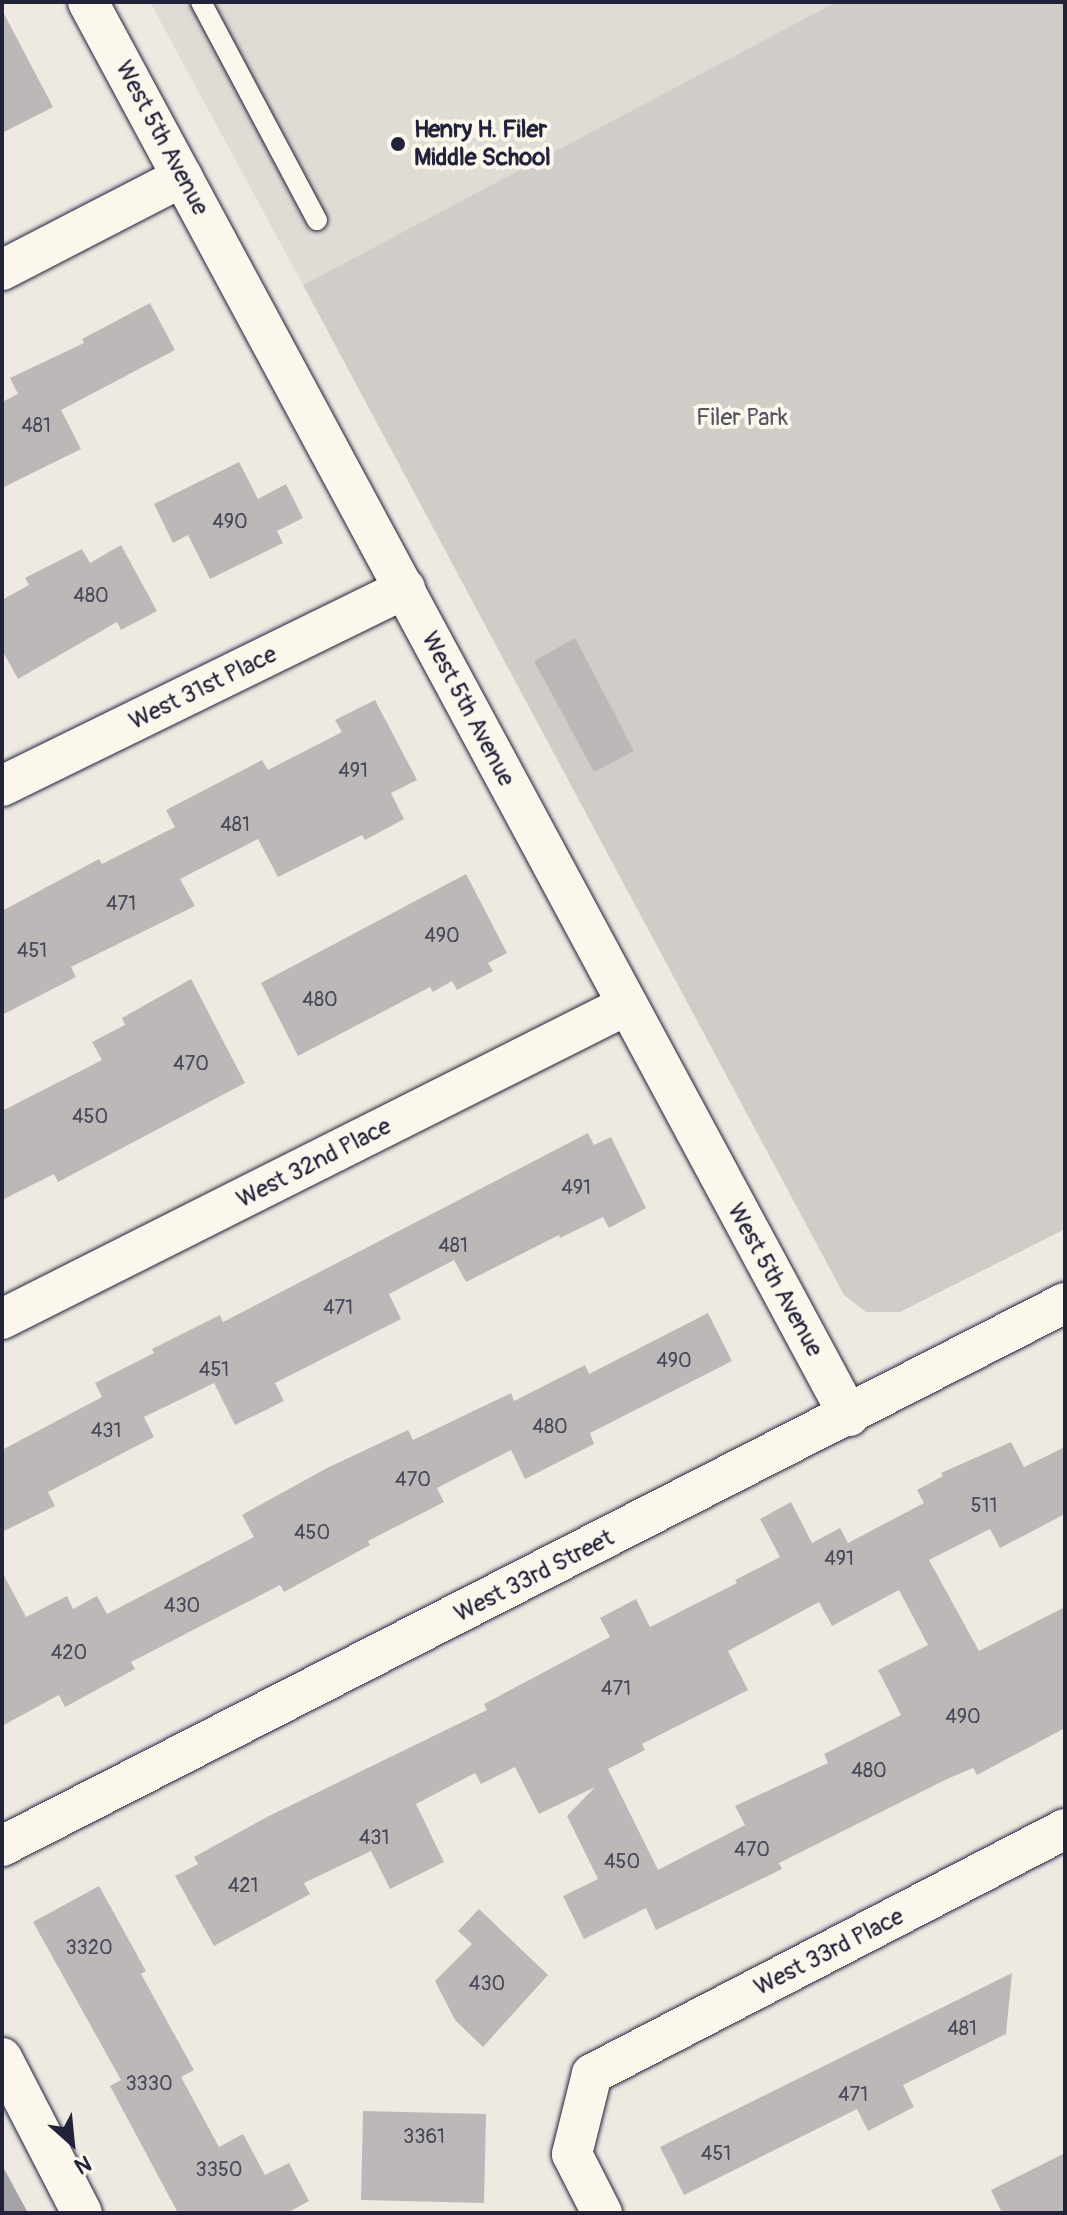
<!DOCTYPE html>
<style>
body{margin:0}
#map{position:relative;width:1067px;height:2215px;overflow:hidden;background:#eeeae2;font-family:Pangolin,sans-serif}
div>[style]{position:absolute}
.built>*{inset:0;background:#dfdbd5}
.green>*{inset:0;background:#d0cdc9}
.water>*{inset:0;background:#a6a3a7}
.building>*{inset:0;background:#bcb8b8}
.roads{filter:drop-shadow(0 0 2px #22223b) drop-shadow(0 0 2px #22223b)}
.service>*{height:20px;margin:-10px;padding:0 10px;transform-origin:10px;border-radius:10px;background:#fbf7ec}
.minor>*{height:40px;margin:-20px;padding:0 20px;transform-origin:20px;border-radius:20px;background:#fbf7ec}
.dots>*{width:22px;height:22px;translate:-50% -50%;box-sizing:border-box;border:4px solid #fbf7ec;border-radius:50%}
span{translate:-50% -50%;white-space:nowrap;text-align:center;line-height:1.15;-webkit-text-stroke:8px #fbf7ec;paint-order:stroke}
.number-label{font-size:20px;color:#48485a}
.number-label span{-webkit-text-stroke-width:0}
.poi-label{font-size:24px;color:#22223b;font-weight:700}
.left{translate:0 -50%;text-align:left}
.street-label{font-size:24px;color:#22223b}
.park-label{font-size:24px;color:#565566}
.frame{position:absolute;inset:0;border:4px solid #22223b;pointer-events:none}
.north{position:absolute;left:32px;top:2103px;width:80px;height:80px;-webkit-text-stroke:6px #fbf7ec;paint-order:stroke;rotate:153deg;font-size:22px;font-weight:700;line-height:32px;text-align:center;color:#22223b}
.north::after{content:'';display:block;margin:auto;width:28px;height:36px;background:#22223b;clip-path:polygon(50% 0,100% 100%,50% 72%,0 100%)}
</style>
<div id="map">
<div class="built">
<i style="clip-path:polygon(150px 2px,836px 2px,303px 285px)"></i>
</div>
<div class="green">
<i style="clip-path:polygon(836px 2px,1065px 2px,1065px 1229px,900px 1312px,866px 1312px,844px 1295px,303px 285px)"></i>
</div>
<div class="water">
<i style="clip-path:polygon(2px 2165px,28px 2213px,2px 2213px)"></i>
</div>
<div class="building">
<i style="clip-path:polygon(2px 10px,53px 107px,2px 133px)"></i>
<i style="clip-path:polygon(150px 303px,175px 350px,61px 410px,81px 449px,2px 488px,2px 402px,18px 394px,10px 378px,84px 343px,82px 339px)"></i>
<i style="clip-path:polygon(239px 462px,258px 499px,286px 484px,303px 518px,277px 531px,283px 543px,210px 579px,188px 535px,173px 543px,154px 504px)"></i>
<i style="clip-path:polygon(121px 545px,157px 611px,121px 630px,117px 622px,18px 679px,2px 650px,2px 600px,29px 585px,25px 578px,82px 549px,90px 563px)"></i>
<i style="clip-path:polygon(575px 638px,634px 751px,594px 772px,534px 661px)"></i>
<i style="clip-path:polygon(375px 700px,417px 780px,391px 793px,404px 819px,365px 840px,362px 835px,278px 877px,258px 839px,180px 879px,195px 906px,71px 967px,76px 977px,2px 1015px,2px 911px,99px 859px,102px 864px,175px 827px,166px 810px,262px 760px,268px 770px,342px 732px,335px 720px)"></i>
<i style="clip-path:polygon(466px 874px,507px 953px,488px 963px,493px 971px,457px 990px,452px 981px,433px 992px,430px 987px,298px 1056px,261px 983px)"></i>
<i style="clip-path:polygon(191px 979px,245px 1083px,58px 1182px,54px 1174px,2px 1200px,2px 1111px,102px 1060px,92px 1042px,125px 1025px,122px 1018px)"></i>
<i style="clip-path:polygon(588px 1133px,594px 1145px,611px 1137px,646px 1208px,609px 1228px,603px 1217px,560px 1238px,559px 1235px,466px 1282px,454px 1260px,389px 1294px,401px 1319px,275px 1383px,284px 1401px,235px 1425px,214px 1383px,144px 1417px,154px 1437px,48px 1492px,55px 1506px,2px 1532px,2px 1450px,102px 1397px,95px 1383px,154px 1353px,152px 1349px,220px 1315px,223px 1322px)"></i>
<i style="clip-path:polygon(708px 1313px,732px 1361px,590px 1433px,594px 1444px,525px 1479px,511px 1450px,437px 1488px,444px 1502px,368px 1541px,370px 1545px,284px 1592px,280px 1585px,131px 1662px,135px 1669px,65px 1707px,59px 1695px,2px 1726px,2px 1572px,26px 1617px,67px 1596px,73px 1609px,97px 1596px,107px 1614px,254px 1537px,242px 1515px,327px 1468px,408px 1430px,413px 1440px,511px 1393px,514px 1401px,585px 1365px,589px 1374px)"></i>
<i style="clip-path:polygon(evenodd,1011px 1442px,1024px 1467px,1065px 1447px,1065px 1514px,1000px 1548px,990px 1529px,929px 1560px,979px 1651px,1065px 1607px,1065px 1728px,977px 1775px,973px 1768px,947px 1779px,779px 1863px,782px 1869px,656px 1930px,646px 1908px,584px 1939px,563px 1896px,598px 1879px,567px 1816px,595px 1787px,539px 1814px,515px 1767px,481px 1784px,475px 1773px,416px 1804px,444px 1862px,390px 1889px,371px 1851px,304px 1883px,310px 1894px,214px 1946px,175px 1876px,198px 1864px,194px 1857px,267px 1817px,487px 1710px,484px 1704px,610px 1637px,600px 1618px,636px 1599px,650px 1627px,737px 1583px,735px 1580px,780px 1557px,760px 1519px,791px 1502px,812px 1543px,840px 1528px,848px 1543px,924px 1503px,917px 1490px,943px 1476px,941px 1473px,1011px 1442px,899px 1590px,928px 1645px,878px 1670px,901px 1715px,824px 1754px,828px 1763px,735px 1806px,745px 1825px,658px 1870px,608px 1769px,645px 1750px,642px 1744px,748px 1690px,728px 1651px,819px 1602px,832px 1626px,899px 1590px)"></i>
<i style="clip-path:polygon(99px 1886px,146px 1971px,141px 1974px,194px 2070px,181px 2077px,219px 2147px,243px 2134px,265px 2175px,289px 2163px,309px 2201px,287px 2213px,178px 2213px,110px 2086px,121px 2080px,33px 1922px)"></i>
<i style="clip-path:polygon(479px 1909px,548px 1975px,483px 2047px,455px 2020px,435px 1981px,472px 1944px,458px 1931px)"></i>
<i style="clip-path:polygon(1012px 1973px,1006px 2034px,903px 2085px,914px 2107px,868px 2131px,857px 2109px,684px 2195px,660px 2147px)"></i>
<i style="clip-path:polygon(363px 2111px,486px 2114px,484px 2203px,361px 2200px)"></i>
<i style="clip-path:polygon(1065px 2153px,1065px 2213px,1002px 2213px,991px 2190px)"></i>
</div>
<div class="roads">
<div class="service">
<i style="left:201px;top:2px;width:247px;rotate:62deg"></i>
</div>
<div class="minor">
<i style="left:88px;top:2px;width:1606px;rotate:61.71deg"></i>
<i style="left:2px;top:270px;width:203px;rotate:-27.3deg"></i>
<i style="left:2px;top:786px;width:449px;rotate:-26.1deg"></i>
<i style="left:2px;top:1319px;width:697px;rotate:-26.68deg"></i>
<i style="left:2px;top:1846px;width:1194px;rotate:-27.06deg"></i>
<i style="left:2px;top:2058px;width:174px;rotate:62.7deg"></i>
<i style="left:602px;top:2213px;width:66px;rotate:-117deg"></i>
<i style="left:572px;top:2154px;width:82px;rotate:-76deg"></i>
<i style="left:592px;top:2074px;width:533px;rotate:-27.38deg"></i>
</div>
</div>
<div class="dots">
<i style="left:398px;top:144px;background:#22223b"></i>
</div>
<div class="number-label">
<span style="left:36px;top:425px">481</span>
<span style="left:230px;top:521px">490</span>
<span style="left:91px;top:595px">480</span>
<span style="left:353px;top:770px">491</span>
<span style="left:235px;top:824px">481</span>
<span style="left:121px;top:903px">471</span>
<span style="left:442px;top:935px">490</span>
<span style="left:32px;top:950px">451</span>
<span style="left:320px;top:999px">480</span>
<span style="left:191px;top:1063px">470</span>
<span style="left:90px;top:1116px">450</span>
<span style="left:576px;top:1187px">491</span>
<span style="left:453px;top:1245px">481</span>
<span style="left:338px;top:1307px">471</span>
<span style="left:674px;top:1360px">490</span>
<span style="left:214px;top:1369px">451</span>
<span style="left:550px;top:1426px">480</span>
<span style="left:106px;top:1430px">431</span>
<span style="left:413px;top:1479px">470</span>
<span style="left:984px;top:1505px">511</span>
<span style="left:312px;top:1532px">450</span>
<span style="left:839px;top:1558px">491</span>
<span style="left:182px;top:1605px">430</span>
<span style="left:69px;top:1652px">420</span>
<span style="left:616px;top:1688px">471</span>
<span style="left:963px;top:1716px">490</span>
<span style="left:869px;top:1770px">480</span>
<span style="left:374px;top:1837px">431</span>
<span style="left:752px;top:1849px">470</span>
<span style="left:622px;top:1861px">450</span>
<span style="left:243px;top:1885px">421</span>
<span style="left:89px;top:1947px">3320</span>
<span style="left:487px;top:1983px">430</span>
<span style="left:962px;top:2028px">481</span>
<span style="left:149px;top:2083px">3330</span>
<span style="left:853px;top:2094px">471</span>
<span style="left:424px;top:2136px">3361</span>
<span style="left:716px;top:2153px">451</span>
<span style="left:219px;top:2169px">3350</span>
</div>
<div class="poi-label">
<span class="left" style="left:414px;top:144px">Henry H. Filer<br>Middle School</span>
</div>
<div class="street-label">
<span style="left:162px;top:138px;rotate:62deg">West 5th Avenue</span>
<span style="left:203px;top:688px;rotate:-26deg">West 31st Place</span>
<span style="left:468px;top:709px;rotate:62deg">West 5th Avenue</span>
<span style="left:314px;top:1163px;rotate:-27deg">West 32nd Place</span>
<span style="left:775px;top:1280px;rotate:61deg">West 5th Avenue</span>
<span style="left:534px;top:1576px;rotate:-27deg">West 33rd Street</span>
<span style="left:829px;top:1952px;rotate:-27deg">West 33rd Place</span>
</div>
<div class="park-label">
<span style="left:742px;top:418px">Filer Park</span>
</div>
<div class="frame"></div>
<div class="north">N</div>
</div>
